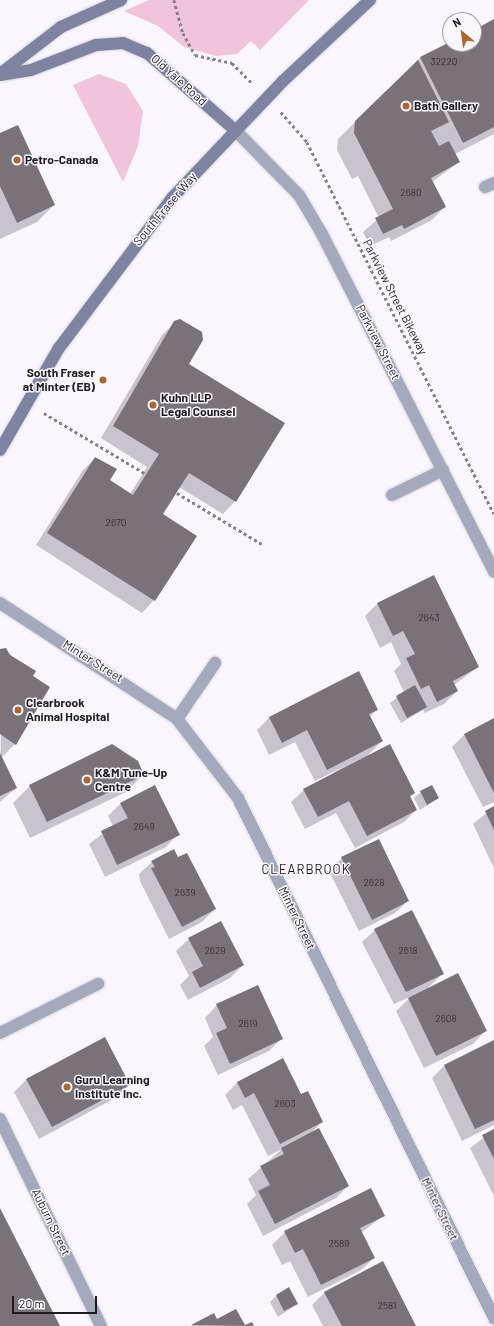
<!DOCTYPE html>
<style>
body{margin:0}
#map{position:relative;width:494px;height:1326px;overflow:hidden;background:#f9f6fe;font-family:Barlow,sans-serif}
div>[style]{position:absolute}
.green>*{inset:0;background:#f0c4d9}
.shadow>*{inset:0;background:#0003}
.building>*{inset:0;background:#797279}
.path>*{height:2.5px;margin-top:-1.25px;transform-origin:0;background:repeating-linear-gradient(90deg,#848288 0 3px,transparent 0 6px)}
.roads{filter:drop-shadow(0 0 1px #d6d3db) drop-shadow(0 0 1px #d6d3db)}
.lane>*{height:12px;margin:-6px;padding:0 6px;transform-origin:6px;border-radius:6px;background:#a6a8bd}
.street>*{height:12px;margin:-6px;padding:0 6px;transform-origin:6px;border-radius:6px;background:#a6a8bd}
.secondary>*{height:12px;margin:-6px;padding:0 6px;transform-origin:6px;border-radius:6px;background:#7f82a1}
.dots>*{width:11px;height:11px;translate:-50% -50%;box-sizing:border-box;border:2px solid #f9f6fe;border-radius:50%}
span{translate:-50% -50%;white-space:nowrap;text-align:center;line-height:1.15;-webkit-text-stroke:3px #f9f6fe;paint-order:stroke}
.number-label{font-size:10px;color:#363237}
.number-label span{-webkit-text-stroke-width:0}
.street-label{font-size:12px;color:#1f1d21}
.poi-label{font-size:12px;color:#1f1d21;font-weight:700}
.left{translate:0 -50%;text-align:left}
.right{translate:-100% -50%;text-align:right}
.neighbourhood-label{font-size:13px;color:#1f1d21;letter-spacing:1px}
.north{position:absolute;left:442px;top:12px;width:40px;height:40px;box-sizing:border-box;background:#f9f6fe;border:1px solid #a29fa6;border-radius:50%;rotate:331deg;font-size:11px;font-weight:700;line-height:16px;text-align:center;color:#1f1d21}
.north::after{content:'';display:block;margin:auto;width:14px;height:18px;background:#a96733;clip-path:polygon(50% 0,100% 100%,50% 72%,0 100%)}
.scale{position:absolute;left:12px;top:1296px;width:85px;height:18px;box-sizing:border-box;border:2px solid #1f1d21;border-top:0;padding-left:5px;font-size:12px;line-height:14px;white-space:nowrap;color:#1f1d21;-webkit-text-stroke:3px #f9f6fe;paint-order:stroke}
</style>
<div id="map">
<div class="green">
<i style="clip-path:polygon(149px 0,309px 0,260px 50px,251px 41px,237px 54px,216px 56px,184px 47px,158px 26px,124px 11px)"></i>
<i style="clip-path:polygon(99px 74px,126px 84px,143px 111px,138px 146px,123px 182px,73px 85px)"></i>
</div>
<div class="shadow">
<i style="clip-path:polygon(494px 21px,494px 134px,455px 154px,459px 162px,432px 182px,444px 207px,432px 220px,391px 241px,389px 237px,370px 246px,363px 232px,379px 218px,358px 176px,352px 179px,337px 150px,338px 139px,420px 58px,450px 43px,474px 44px,474px 31px)"></i>
<i style="clip-path:polygon(0 134px,54px 205px,37px 222px,0 239px)"></i>
<i style="clip-path:polygon(175px 322px,235px 501px,223px 514px,179px 487px,162px 514px,154px 600px,142px 613px,36px 545px,83px 470px,95px 458px,109px 480px,130px 494px,147px 467px,101px 438px,162px 335px)"></i>
<i style="clip-path:polygon(433px 577px,478px 667px,454px 685px,457px 691px,444px 704px,425px 713px,423px 710px,401px 723px,390px 703px,404px 692px,394px 671px,401px 664px,391px 642px,380px 648px,365px 616px,377px 604px)"></i>
<i style="clip-path:polygon(2px 649px,34px 671px,15px 744px,1px 758px,16px 788px,0 802px)"></i>
<i style="clip-path:polygon(358px 673px,377px 709px,370px 717px,382px 741px,367px 756px,414px 793px,409px 797px,416px 810px,404px 822px,355px 848px,336px 813px,305px 829px,291px 802px,304px 790px,345px 766px,315px 781px,295px 742px,269px 755px,257px 730px,269px 718px)"></i>
<i style="clip-path:polygon(494px 720px,494px 802px,483px 807px,452px 747px,465px 734px)"></i>
<i style="clip-path:polygon(143px 775px,126px 792px,30px 838px,13px 803px,30px 786px)"></i>
<i style="clip-path:polygon(421px 792px,438px 798px,420px 810px,414px 798px)"></i>
<i style="clip-path:polygon(121px 803px,178px 834px,166px 847px,105px 877px,89px 844px,113px 826px,108px 816px)"></i>
<i style="clip-path:polygon(494px 807px,494px 868px,473px 824px)"></i>
<i style="clip-path:polygon(378px 840px,408px 901px,395px 913px,359px 931px,329px 871px,342px 858px)"></i>
<i style="clip-path:polygon(178px 858px,215px 909px,202px 922px,169px 939px,140px 881px,139px 874px,152px 862px)"></i>
<i style="clip-path:polygon(375px 930px,443px 973px,427px 989px,485px 1031px,473px 1044px,424px 1068px,396px 1011px,412px 996px,394px 1004px,362px 942px)"></i>
<i style="clip-path:polygon(189px 939px,243px 965px,230px 978px,188px 1000px,180px 985px,189px 976px,176px 951px)"></i>
<i style="clip-path:polygon(217px 1005px,281px 1039px,269px 1051px,218px 1075px,204px 1046px,213px 1037px,205px 1018px)"></i>
<i style="clip-path:polygon(494px 1041px,494px 1125px,462px 1141px,432px 1078px,444px 1066px)"></i>
<i style="clip-path:polygon(282px 1060px,301px 1096px,322px 1122px,310px 1134px,348px 1186px,336px 1198px,263px 1236px,247px 1204px,256px 1195px,248px 1179px,282px 1149px,268px 1156px,242px 1105px,233px 1110px,225px 1095px,237px 1083px)"></i>
<i style="clip-path:polygon(27px 1079px,129px 1085px,117px 1097px,39px 1139px,14px 1092px)"></i>
<i style="clip-path:polygon(494px 1130px,494px 1196px,470px 1148px)"></i>
<i style="clip-path:polygon(384px 1215px,361px 1233px,374px 1258px,361px 1270px,308px 1297px,290px 1261px,282px 1265px,272px 1245px,285px 1232px)"></i>
<i style="clip-path:polygon(325px 1292px,415px 1326px,323px 1326px,312px 1305px)"></i>
<i style="clip-path:polygon(276px 1296px,297px 1304px,278px 1317px,270px 1302px)"></i>
<i style="clip-path:polygon(236px 1310px,244px 1326px,191px 1326px,214px 1314px,217px 1320px)"></i>
</div>
<div class="building">
<i style="clip-path:polygon(494px 19px,494px 127px,463px 143px,420px 57px,450px 42px,474px 44px,474px 30px)"></i>
<i style="clip-path:polygon(418px 60px,449px 122px,431px 131px,439px 146px,449px 141px,460px 162px,431px 178px,446px 207px,404px 229px,402px 225px,383px 234px,375px 218px,393px 209px,354px 133px,355px 121px)"></i>
<i style="clip-path:polygon(18px 125px,55px 205px,17px 223px,0 186px,0 133px)"></i>
<i style="clip-path:polygon(180px 319px,202px 332px,203px 340px,189px 364px,285px 423px,236px 502px,189px 473px,163px 514px,197px 536px,155px 601px,47px 533px,95px 457px,117px 469px,110px 480px,133px 495px,159px 454px,113px 426px,174px 321px)"></i>
<i style="clip-path:polygon(434px 575px,479px 667px,453px 681px,458px 691px,437px 702px,429px 685px,421px 689px,406px 658px,415px 654px,403px 631px,393px 636px,377px 603px)"></i>
<i style="clip-path:polygon(6px 648px,10px 655px,36px 671px,33px 676px,50px 687px,16px 745px,0 734px,0 649px)"></i>
<i style="clip-path:polygon(359px 671px,378px 710px,369px 714px,383px 741px,327px 770px,307px 730px,282px 743px,269px 717px)"></i>
<i style="clip-path:polygon(415px 685px,427px 707px,407px 718px,396px 696px)"></i>
<i style="clip-path:polygon(494px 718px,494px 793px,464px 734px)"></i>
<i style="clip-path:polygon(112px 744px,138px 761px,144px 775px,47px 822px,29px 785px)"></i>
<i style="clip-path:polygon(390px 744px,415px 793px,410px 796px,417px 810px,367px 836px,349px 801px,318px 817px,303px 789px)"></i>
<i style="clip-path:polygon(0 753px,17px 788px,0 796px)"></i>
<i style="clip-path:polygon(155px 785px,180px 835px,117px 865px,101px 831px,128px 818px,120px 803px)"></i>
<i style="clip-path:polygon(432px 785px,439px 798px,427px 805px,420px 791px)"></i>
<i style="clip-path:polygon(494px 806px,494px 830px,485px 811px)"></i>
<i style="clip-path:polygon(379px 839px,409px 901px,372px 920px,341px 857px)"></i>
<i style="clip-path:polygon(174px 849px,178px 857px,187px 853px,216px 909px,182px 927px,151px 868px,155px 867px,151px 861px)"></i>
<i style="clip-path:polygon(412px 910px,444px 974px,406px 992px,374px 929px)"></i>
<i style="clip-path:polygon(221px 921px,244px 965px,200px 988px,192px 972px,203px 966px,188px 938px)"></i>
<i style="clip-path:polygon(458px 973px,487px 1031px,436px 1056px,408px 998px)"></i>
<i style="clip-path:polygon(258px 985px,283px 1039px,230px 1064px,216px 1033px,227px 1028px,216px 1004px)"></i>
<i style="clip-path:polygon(105px 1037px,130px 1085px,52px 1127px,26px 1079px)"></i>
<i style="clip-path:polygon(494px 1040px,494px 1120px,475px 1129px,444px 1065px)"></i>
<i style="clip-path:polygon(283px 1058px,301px 1094px,308px 1091px,323px 1122px,280px 1144px,254px 1093px,245px 1098px,237px 1082px)"></i>
<i style="clip-path:polygon(319px 1128px,349px 1186px,275px 1224px,258px 1191px,270px 1185px,260px 1166px,284px 1154px,281px 1148px)"></i>
<i style="clip-path:polygon(494px 1129px,494px 1159px,482px 1135px)"></i>
<i style="clip-path:polygon(371px 1188px,385px 1216px,360px 1228px,375px 1258px,321px 1285px,303px 1249px,295px 1253px,284px 1231px)"></i>
<i style="clip-path:polygon(0 1208px,60px 1326px,0 1326px)"></i>
<i style="clip-path:polygon(383px 1261px,416px 1326px,342px 1326px,324px 1292px)"></i>
<i style="clip-path:polygon(289px 1287px,298px 1304px,284px 1311px,276px 1295px)"></i>
<i style="clip-path:polygon(236px 1309px,245px 1325px,252px 1322px,254px 1326px,191px 1325px,214px 1313px,217px 1319px)"></i>
</div>
<div class="path">
<i style="left:174px;top:0;width:34px;rotate:75deg"></i>
<i style="left:183px;top:33px;width:25px;rotate:61deg"></i>
<i style="left:195px;top:55px;width:38px;rotate:12deg"></i>
<i style="left:232px;top:63px;width:28px;rotate:45deg"></i>
<i style="left:281px;top:112px;width:40px;rotate:49deg"></i>
<i style="left:307px;top:142px;width:416px;rotate:63.3deg"></i>
<i style="left:44px;top:413px;width:119px;rotate:30.9deg"></i>
<i style="left:177px;top:493px;width:99px;rotate:31deg"></i>
</div>
<div class="roads">
<div class="lane">
<i style="left:485px;top:187px;width:10px;rotate:-24deg"></i>
<i style="left:392px;top:495px;width:57px;rotate:-26.1deg"></i>
<i style="left:177px;top:719px;width:68px;rotate:-55.8deg"></i>
<i style="left:0;top:1033px;width:110px;rotate:-26.6deg"></i>
</div>
<div class="street">
<i style="left:236px;top:131px;width:90px;rotate:45.5deg"></i>
<i style="left:299px;top:195px;width:45px;rotate:59.5deg"></i>
<i style="left:322px;top:234px;width:379px;rotate:63deg"></i>
<i style="left:0;top:603px;width:212px;rotate:33.2deg"></i>
<i style="left:177px;top:719px;width:100px;rotate:52.3deg"></i>
<i style="left:238px;top:798px;width:580px;rotate:63.79deg"></i>
<i style="left:0;top:1119px;width:230px;rotate:64deg"></i>
</div>
<div class="secondary">
<i style="left:0;top:74px;width:77px;rotate:-37.6deg"></i>
<i style="left:61px;top:27px;width:66px;rotate:-24.2deg"></i>
<i style="left:0;top:75px;width:31px;rotate:-9deg"></i>
<i style="left:31px;top:70px;width:70px;rotate:-21deg"></i>
<i style="left:96px;top:45px;width:27px;rotate:-4deg"></i>
<i style="left:123px;top:43px;width:26px;rotate:23deg"></i>
<i style="left:147px;top:53px;width:118px;rotate:41.2deg"></i>
<i style="left:0;top:450px;width:118px;rotate:-60deg"></i>
<i style="left:59px;top:348px;width:188px;rotate:-53deg"></i>
<i style="left:172px;top:198px;width:161px;rotate:-46.5deg"></i>
<i style="left:283px;top:81px;width:119px;rotate:-43deg"></i>
</div>
</div>
<div class="dots">
<i style="left:406px;top:106px;background:#a96733"></i>
<i style="left:17px;top:160px;background:#a96733"></i>
<i style="left:103px;top:380px;background:#a96733"></i>
<i style="left:153px;top:405px;background:#a96733"></i>
<i style="left:18px;top:710px;background:#a96733"></i>
<i style="left:87px;top:780px;background:#a96733"></i>
<i style="left:67px;top:1087px;background:#a96733"></i>
</div>
<div class="number-label">
<span style="left:444px;top:62px">32220</span>
<span style="left:411px;top:193px">2680</span>
<span style="left:116px;top:523px">2670</span>
<span style="left:429px;top:618px">2643</span>
<span style="left:144px;top:827px">2649</span>
<span style="left:374px;top:883px">2628</span>
<span style="left:185px;top:893px">2639</span>
<span style="left:215px;top:951px">2629</span>
<span style="left:408px;top:951px">2618</span>
<span style="left:446px;top:1019px">2608</span>
<span style="left:248px;top:1024px">2619</span>
<span style="left:285px;top:1104px">2603</span>
<span style="left:339px;top:1244px">2589</span>
<span style="left:387px;top:1306px">2581</span>
</div>
<div class="street-label">
<span style="left:179px;top:80px;rotate:42deg">Old Yale Road</span>
<span style="left:165px;top:209px;rotate:-50deg">South Fraser Way</span>
<span style="left:395px;top:297px;rotate:63deg">Parkview Street Bikeway</span>
<span style="left:378px;top:342px;rotate:63deg">Parkview Street</span>
<span style="left:93px;top:661px;rotate:32deg">Minter Street</span>
<span style="left:297px;top:918px;rotate:64deg">Minter Street</span>
<span style="left:440px;top:1209px;rotate:64deg">Minter Street</span>
<span style="left:51px;top:1222px;rotate:64deg">Auburn Street</span>
</div>
<div class="poi-label">
<span class="left" style="left:414px;top:106px">Bath Gallery</span>
<span class="left" style="left:25px;top:160px">Petro-Canada</span>
<span class="right" style="left:95px;top:380px">South Fraser<br>at Minter (EB)</span>
<span class="left" style="left:161px;top:405px">Kuhn LLP<br>Legal Counsel</span>
<span class="left" style="left:26px;top:710px">Clearbrook<br>Animal Hospital</span>
<span class="left" style="left:95px;top:780px">K&amp;M Tune-Up<br>Centre</span>
<span class="left" style="left:75px;top:1087px">Guru Learning<br>Institute Inc.</span>
</div>
<div class="neighbourhood-label">
<span style="left:306px;top:869px">CLEARBROOK</span>
</div>
<div class="north">N</div>
<div class="scale">20 m</div>
</div>
